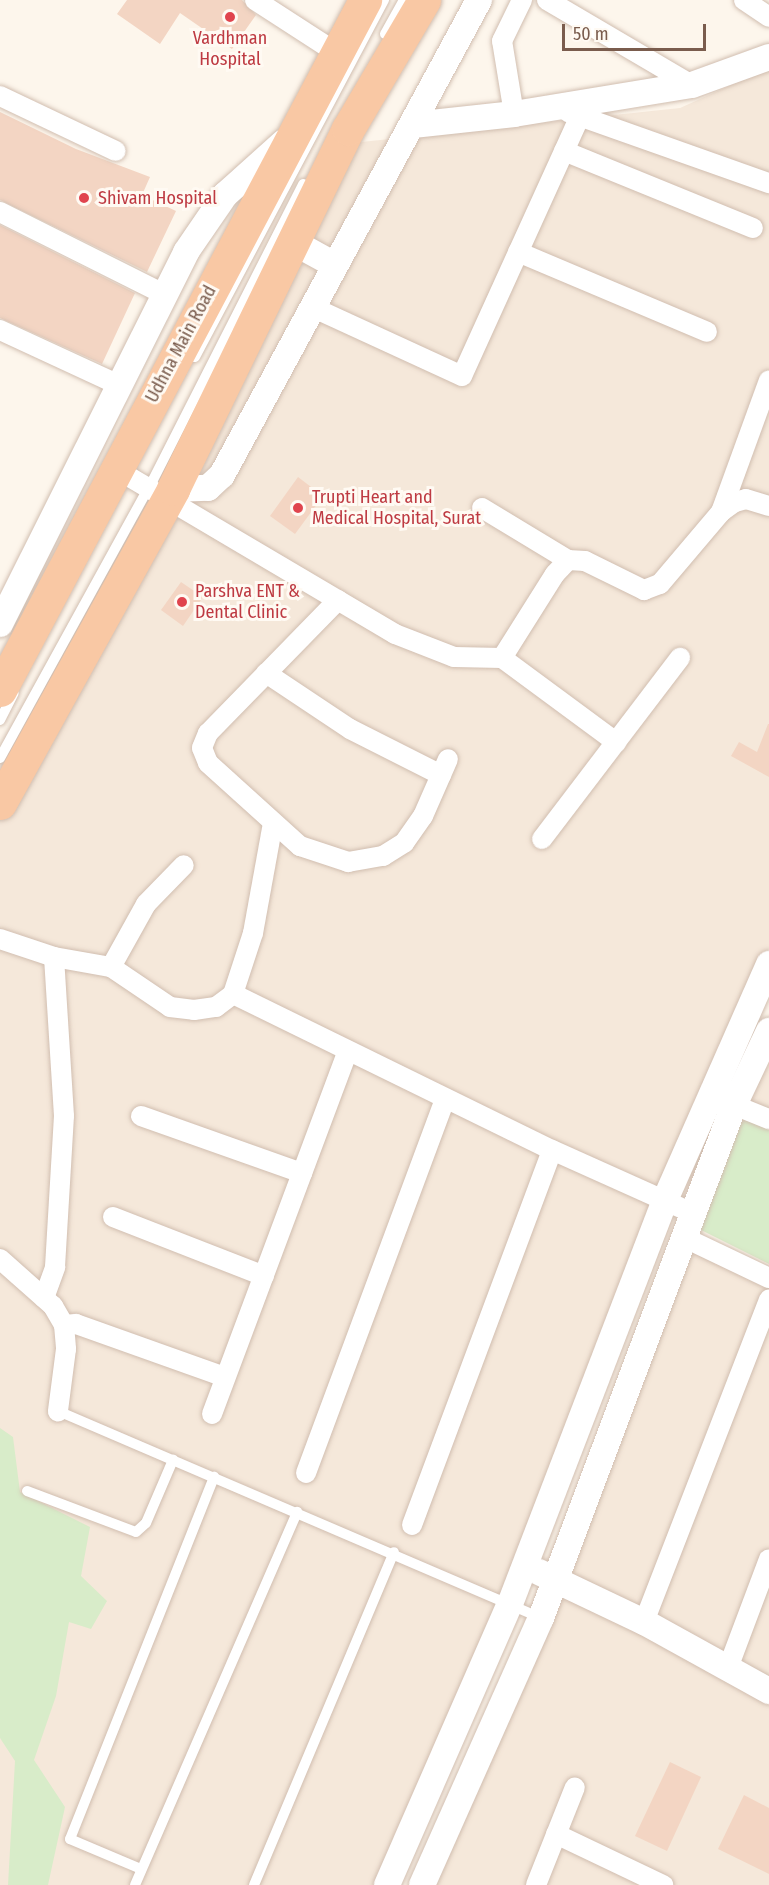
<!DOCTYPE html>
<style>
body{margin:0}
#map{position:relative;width:769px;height:1885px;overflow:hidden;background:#fdf6ec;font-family:"Fira Sans Condensed",sans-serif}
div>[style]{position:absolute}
.residential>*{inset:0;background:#f5e8da}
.green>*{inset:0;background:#d8ecc9}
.building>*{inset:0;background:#f3d5c3}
.roads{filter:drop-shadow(0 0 2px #d1beb0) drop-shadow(0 0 2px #d1beb0)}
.service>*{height:10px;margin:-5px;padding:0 5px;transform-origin:5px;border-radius:5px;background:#fff}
.minor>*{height:20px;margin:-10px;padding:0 10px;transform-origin:10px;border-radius:10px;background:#fff}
.tertiary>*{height:26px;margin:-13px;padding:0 13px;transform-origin:13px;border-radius:13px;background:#fff}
.trunk>*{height:33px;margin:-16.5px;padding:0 16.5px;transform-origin:16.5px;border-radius:16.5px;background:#f9c8a4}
.dots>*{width:16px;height:16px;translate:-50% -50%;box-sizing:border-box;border:3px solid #fffaf3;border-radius:50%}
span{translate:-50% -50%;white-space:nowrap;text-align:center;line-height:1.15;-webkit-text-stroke:6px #fffaf3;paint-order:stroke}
.health-label{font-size:18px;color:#be3a42}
.left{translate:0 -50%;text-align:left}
.street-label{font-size:18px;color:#7a5c4d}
.scale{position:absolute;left:562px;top:24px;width:144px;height:27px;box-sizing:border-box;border:3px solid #7a5c4d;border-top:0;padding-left:8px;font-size:18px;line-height:21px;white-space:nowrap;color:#7a5c4d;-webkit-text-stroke:4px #fffaf3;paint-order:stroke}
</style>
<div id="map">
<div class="residential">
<i style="clip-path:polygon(769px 68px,769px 948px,661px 1190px,499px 1606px,378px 1885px,0 1885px,0 818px,352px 143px,680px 108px)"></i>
<i style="clip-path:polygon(769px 1041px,769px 1126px,736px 1111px)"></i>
<i style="clip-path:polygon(685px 1242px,769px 1280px,769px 1885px,430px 1885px)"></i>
</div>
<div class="green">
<i style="clip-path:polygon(737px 1115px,769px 1130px,769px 1264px,699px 1229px)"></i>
<i style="clip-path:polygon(0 1428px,13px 1437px,20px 1492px,90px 1527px,81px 1576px,107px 1601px,91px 1629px,69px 1622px,56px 1696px,34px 1760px,65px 1807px,48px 1885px,8px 1885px,15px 1761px,0 1738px)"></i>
</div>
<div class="building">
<i style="clip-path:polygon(127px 0,242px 0,256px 15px,232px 49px,180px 13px,160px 44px,117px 14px)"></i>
<i style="clip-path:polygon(0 112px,76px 149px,150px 177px,142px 195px,176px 211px,147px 272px,0 200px)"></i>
<i style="clip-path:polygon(0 225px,135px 293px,102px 364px,0 318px)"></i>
<i style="clip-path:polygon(298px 477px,323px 496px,295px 534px,270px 516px)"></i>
<i style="clip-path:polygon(181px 582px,203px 597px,183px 626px,161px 610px)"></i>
<i style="clip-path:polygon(768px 724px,769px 724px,769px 777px,731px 756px,739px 742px,757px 752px)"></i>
<i style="clip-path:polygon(670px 1762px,701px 1777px,667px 1851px,635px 1836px)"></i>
<i style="clip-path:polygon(744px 1795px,769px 1808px,769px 1874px,718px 1849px)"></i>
</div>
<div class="roads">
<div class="service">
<i style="left:385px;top:34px;width:39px;rotate:-61deg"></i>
<i style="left:195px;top:357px;width:404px;rotate:-62.1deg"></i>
<i style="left:0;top:720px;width:30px;rotate:-63deg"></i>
<i style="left:0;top:758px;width:317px;rotate:-61.2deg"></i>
<i style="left:153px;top:480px;width:332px;rotate:-63.1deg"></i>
<i style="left:58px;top:1411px;width:525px;rotate:23.2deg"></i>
<i style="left:27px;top:1491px;width:116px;rotate:20.6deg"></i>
<i style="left:136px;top:1532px;width:13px;rotate:-42deg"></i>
<i style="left:146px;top:1523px;width:69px;rotate:-66.8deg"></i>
<i style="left:141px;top:1869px;width:77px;rotate:-157.1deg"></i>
<i style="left:70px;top:1839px;width:390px;rotate:-68.3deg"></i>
<i style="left:135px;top:1885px;width:407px;rotate:-66.5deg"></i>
<i style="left:254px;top:1885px;width:361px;rotate:-67.2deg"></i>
</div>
<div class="minor">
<i style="left:255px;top:0;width:98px;rotate:32.9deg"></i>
<i style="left:547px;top:0;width:168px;rotate:30.4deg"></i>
<i style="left:744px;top:0;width:30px;rotate:34deg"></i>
<i style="left:0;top:96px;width:128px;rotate:25.4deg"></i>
<i style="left:568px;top:112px;width:213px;rotate:19.5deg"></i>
<i style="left:514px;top:114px;width:74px;rotate:-99.3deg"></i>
<i style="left:502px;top:41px;width:46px;rotate:-64deg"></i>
<i style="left:564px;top:151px;width:204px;rotate:22.2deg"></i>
<i style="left:0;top:212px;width:183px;rotate:26.6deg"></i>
<i style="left:518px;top:252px;width:205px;rotate:22.9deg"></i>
<i style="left:312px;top:307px;width:165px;rotate:24.7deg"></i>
<i style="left:462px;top:376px;width:286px;rotate:-65.6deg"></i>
<i style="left:0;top:330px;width:129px;rotate:24.8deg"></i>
<i style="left:116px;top:469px;width:324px;rotate:30.6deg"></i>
<i style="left:395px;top:634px;width:63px;rotate:21.3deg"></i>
<i style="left:454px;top:657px;width:48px;rotate:1.2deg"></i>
<i style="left:502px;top:658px;width:142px;rotate:36.4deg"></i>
<i style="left:482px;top:508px;width:100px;rotate:31.2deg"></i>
<i style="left:568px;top:560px;width:17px;rotate:3deg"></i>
<i style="left:585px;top:561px;width:66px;rotate:26.2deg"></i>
<i style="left:644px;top:590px;width:17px;rotate:-21deg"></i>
<i style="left:660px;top:584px;width:94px;rotate:-49.7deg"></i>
<i style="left:721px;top:512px;width:17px;rotate:-36deg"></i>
<i style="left:735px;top:502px;width:11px;rotate:-15deg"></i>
<i style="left:746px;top:499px;width:24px;rotate:17deg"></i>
<i style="left:721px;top:512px;width:140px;rotate:-70deg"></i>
<i style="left:338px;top:600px;width:186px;rotate:134.3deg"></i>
<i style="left:208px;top:733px;width:16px;rotate:112deg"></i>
<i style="left:202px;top:748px;width:16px;rotate:68deg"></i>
<i style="left:208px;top:763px;width:124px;rotate:42.1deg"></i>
<i style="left:300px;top:846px;width:51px;rotate:18.4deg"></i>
<i style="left:348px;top:862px;width:36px;rotate:-10deg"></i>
<i style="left:383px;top:856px;width:25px;rotate:-32deg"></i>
<i style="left:404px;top:843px;width:33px;rotate:-55deg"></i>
<i style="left:423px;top:816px;width:62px;rotate:-66.3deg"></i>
<i style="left:502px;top:658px;width:99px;rotate:-57.8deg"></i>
<i style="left:555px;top:574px;width:19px;rotate:-47deg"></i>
<i style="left:266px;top:673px;width:101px;rotate:33.7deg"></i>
<i style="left:350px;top:729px;width:102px;rotate:26.8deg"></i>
<i style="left:542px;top:839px;width:228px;rotate:-52.7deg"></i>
<i style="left:0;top:939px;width:57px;rotate:18.4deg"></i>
<i style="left:54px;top:957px;width:58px;rotate:10deg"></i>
<i style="left:111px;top:967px;width:71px;rotate:34.1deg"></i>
<i style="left:170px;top:1007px;width:24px;rotate:7deg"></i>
<i style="left:194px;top:1010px;width:22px;rotate:-8deg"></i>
<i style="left:216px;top:1007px;width:21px;rotate:-37deg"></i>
<i style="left:233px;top:994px;width:64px;rotate:-71.8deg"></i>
<i style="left:253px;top:933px;width:112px;rotate:-79.7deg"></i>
<i style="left:111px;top:967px;width:72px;rotate:-60.9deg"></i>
<i style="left:146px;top:904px;width:54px;rotate:-45.7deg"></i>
<i style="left:233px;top:994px;width:355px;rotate:26.1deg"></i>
<i style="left:552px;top:1150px;width:154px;rotate:24.2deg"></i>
<i style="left:734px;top:1105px;width:38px;rotate:22deg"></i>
<i style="left:141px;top:1116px;width:171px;rotate:19.5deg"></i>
<i style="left:113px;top:1217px;width:162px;rotate:21.3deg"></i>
<i style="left:683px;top:1237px;width:95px;rotate:25.5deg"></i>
<i style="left:0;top:1259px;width:71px;rotate:41.6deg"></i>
<i style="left:53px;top:1306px;width:22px;rotate:60deg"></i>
<i style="left:64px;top:1325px;width:24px;rotate:85deg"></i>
<i style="left:66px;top:1349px;width:63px;rotate:97.4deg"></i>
<i style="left:44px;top:1298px;width:33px;rotate:-70deg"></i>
<i style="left:55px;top:1267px;width:151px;rotate:-86.6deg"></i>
<i style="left:64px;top:1116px;width:159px;rotate:-93.6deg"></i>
<i style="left:64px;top:1325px;width:12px;rotate:-5deg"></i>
<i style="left:76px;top:1324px;width:158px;rotate:19.6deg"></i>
<i style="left:212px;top:1414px;width:386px;rotate:-69.5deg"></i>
<i style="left:306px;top:1473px;width:399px;rotate:-69.6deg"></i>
<i style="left:412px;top:1525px;width:400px;rotate:-69.5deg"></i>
<i style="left:644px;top:1622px;width:346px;rotate:-68.8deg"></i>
<i style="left:728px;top:1668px;width:116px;rotate:-69.4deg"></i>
<i style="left:556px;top:1834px;width:119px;rotate:25.5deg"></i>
<i style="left:536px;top:1885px;width:105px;rotate:-68.3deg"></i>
</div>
<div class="tertiary">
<i style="left:413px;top:125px;width:102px;rotate:-6.2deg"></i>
<i style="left:514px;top:114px;width:180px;rotate:-9.3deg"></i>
<i style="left:692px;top:85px;width:82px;rotate:-20deg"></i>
<i style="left:293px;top:242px;width:48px;rotate:28.7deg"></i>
<i style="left:173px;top:489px;width:35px;rotate:-2deg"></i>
<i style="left:208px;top:488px;width:19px;rotate:-43deg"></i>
<i style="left:222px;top:475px;width:540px;rotate:-61.58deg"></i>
<i style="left:0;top:624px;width:416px;rotate:-63.4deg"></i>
<i style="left:186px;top:252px;width:69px;rotate:-55.6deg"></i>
<i style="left:225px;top:195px;width:79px;rotate:-41.9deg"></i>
<i style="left:539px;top:1572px;width:116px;rotate:25.5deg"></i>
<i style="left:644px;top:1622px;width:143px;rotate:28.9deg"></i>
<i style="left:387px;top:1885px;width:307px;rotate:-66.4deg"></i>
<i style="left:510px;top:1604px;width:433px;rotate:-69deg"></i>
<i style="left:665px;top:1200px;width:258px;rotate:-66.2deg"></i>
<i style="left:422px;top:1885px;width:292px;rotate:-66deg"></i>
<i style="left:541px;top:1618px;width:548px;rotate:-69.38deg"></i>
<i style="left:734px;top:1105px;width:82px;rotate:-64.7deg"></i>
</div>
<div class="trunk">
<i style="left:0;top:690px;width:781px;rotate:-62.12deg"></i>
<i style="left:0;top:803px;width:359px;rotate:-61.1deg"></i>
<i style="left:173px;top:489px;width:400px;rotate:-64.1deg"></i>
<i style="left:348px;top:129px;width:150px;rotate:-59.5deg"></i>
</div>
</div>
<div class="dots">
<i style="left:230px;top:17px;background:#e0444e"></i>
<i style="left:84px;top:198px;background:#e0444e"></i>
<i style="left:298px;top:508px;background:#e0444e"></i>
<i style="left:182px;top:602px;background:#e0444e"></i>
</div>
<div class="health-label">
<span style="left:230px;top:49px">Vardhman<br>Hospital</span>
<span class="left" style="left:98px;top:198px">Shivam Hospital</span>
<span class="left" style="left:312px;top:508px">Trupti Heart and<br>Medical Hospital, Surat</span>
<span class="left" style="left:195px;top:602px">Parshva ENT &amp;<br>Dental Clinic</span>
</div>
<div class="street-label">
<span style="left:181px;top:344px;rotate:-62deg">Udhna Main Road</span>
</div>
<div class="scale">50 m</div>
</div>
